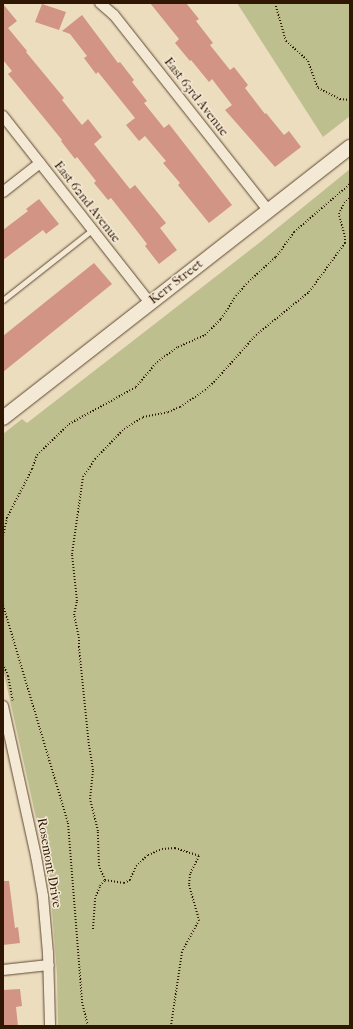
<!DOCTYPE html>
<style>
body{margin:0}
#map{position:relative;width:353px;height:1029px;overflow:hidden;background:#ecddbf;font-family:"IM FELL French Canon",serif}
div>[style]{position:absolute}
.green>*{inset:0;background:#bebf8e}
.building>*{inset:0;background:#d29485}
.path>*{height:2px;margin-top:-1px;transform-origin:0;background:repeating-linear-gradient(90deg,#2f1703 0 1px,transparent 0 3px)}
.roads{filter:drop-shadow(0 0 1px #5e4832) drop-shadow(0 0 1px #5e4832)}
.lane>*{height:5px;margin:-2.5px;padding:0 2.5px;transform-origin:2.5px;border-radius:2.5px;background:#f3e9d5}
.street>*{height:10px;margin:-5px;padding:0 5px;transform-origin:5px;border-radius:5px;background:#f3e9d5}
.secondary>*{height:14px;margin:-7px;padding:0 7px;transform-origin:7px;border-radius:7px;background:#f3e9d5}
span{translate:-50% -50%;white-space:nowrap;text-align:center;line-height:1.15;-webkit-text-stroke:3px #f3e9d5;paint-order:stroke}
.street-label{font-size:13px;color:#2f1703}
.frame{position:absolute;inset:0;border:4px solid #2f1703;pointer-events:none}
</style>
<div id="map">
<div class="green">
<i style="clip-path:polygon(237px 3px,350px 3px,350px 116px,323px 137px)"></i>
<i style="clip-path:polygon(350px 169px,350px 1026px,58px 1026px,57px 975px,51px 898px,42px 845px,3px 669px,3px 434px,22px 419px,27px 423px,259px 243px)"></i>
</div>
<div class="building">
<i style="clip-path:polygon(150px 3px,186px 3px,199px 19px,196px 21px,213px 43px,210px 45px,230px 70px,234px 67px,248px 85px,245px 88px,265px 114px,266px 113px,284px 135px,289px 131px,301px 147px,275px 167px,225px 110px,232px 105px,212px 79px,209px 82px,191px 60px,190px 61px,175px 43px,179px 39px)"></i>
<i style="clip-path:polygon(3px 4px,17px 21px,8px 28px,27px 51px,26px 52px,64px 98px,62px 100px,82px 125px,88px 119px,102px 137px,94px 144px,130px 189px,135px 185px,166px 223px,160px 228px,177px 250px,159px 264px,145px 246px,147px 244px,130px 222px,111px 198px,108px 200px,94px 183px,96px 181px,77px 157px,75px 159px,61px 141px,62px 140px,8px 74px,12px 71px,3px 60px)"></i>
<i style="clip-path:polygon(42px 4px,66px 12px,59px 30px,35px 22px)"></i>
<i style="clip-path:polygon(82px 15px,118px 63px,120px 62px,134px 80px,132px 82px,147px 101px,144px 103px,164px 128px,169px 124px,232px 205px,209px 223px,178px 185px,180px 183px,163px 163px,166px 161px,145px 136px,139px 141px,126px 125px,135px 118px,98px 72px,96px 74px,84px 58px,87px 56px,70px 34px,62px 31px)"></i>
<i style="clip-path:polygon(39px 199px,59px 224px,46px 234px,43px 230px,3px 260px,3px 230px,28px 211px,26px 209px)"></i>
<i style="clip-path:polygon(94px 263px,112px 284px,3px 372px,3px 336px)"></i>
<i style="clip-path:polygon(3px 881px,9px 881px,15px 928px,18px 927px,20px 943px,3px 945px)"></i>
<i style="clip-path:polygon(20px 989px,22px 1006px,16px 1007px,18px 1026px,3px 1026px,3px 990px)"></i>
</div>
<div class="path">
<i style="left:275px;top:3px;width:40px;rotate:74deg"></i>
<i style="left:286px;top:41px;width:30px;rotate:42deg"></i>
<i style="left:308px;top:61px;width:29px;rotate:70deg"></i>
<i style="left:318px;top:88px;width:25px;rotate:27deg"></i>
<i style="left:340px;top:99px;width:10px;rotate:6deg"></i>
<i style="left:3px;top:518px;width:4px"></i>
<i style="left:3px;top:554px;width:18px;rotate:-90deg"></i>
<i style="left:3px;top:536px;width:18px;rotate:-77deg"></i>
<i style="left:7px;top:518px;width:55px;rotate:-63deg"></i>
<i style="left:32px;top:469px;width:15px;rotate:-70deg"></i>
<i style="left:37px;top:455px;width:45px;rotate:-44.1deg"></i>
<i style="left:69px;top:424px;width:77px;rotate:-28.9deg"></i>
<i style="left:136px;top:387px;width:33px;rotate:-50deg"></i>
<i style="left:157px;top:362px;width:26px;rotate:-36deg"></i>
<i style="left:178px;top:347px;width:30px;rotate:-24deg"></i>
<i style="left:205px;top:335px;width:23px;rotate:-45deg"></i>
<i style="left:221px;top:319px;width:27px;rotate:-57deg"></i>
<i style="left:236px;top:296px;width:18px;rotate:-49deg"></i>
<i style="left:248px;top:282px;width:38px;rotate:-42deg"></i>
<i style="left:276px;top:257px;width:31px;rotate:-54deg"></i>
<i style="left:294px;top:232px;width:74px;rotate:-40.6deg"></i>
<i style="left:3px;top:605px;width:227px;rotate:73.4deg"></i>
<i style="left:68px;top:823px;width:180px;rotate:85.5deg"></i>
<i style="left:82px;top:1002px;width:25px;rotate:76deg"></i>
<i style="left:3px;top:664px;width:13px;rotate:67deg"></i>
<i style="left:8px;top:676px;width:25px;rotate:79deg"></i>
<i style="left:105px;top:880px;width:15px;rotate:-113deg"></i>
<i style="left:99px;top:866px;width:35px;rotate:-92deg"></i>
<i style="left:98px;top:831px;width:33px;rotate:-104deg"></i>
<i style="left:90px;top:799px;width:29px;rotate:-84deg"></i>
<i style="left:93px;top:770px;width:24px;rotate:-99deg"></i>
<i style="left:89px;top:746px;width:100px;rotate:-95.8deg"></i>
<i style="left:79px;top:647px;width:9px;rotate:-90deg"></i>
<i style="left:79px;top:638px;width:24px;rotate:-102deg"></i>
<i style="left:74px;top:615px;width:14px;rotate:-78deg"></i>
<i style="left:77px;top:601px;width:47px;rotate:-96.1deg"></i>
<i style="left:72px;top:554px;width:78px;rotate:-81.9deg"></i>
<i style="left:83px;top:477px;width:22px;rotate:-56deg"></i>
<i style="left:95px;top:459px;width:42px;rotate:-46deg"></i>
<i style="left:124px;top:429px;width:22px;rotate:-32deg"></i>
<i style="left:143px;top:417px;width:25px;rotate:-11deg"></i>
<i style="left:168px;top:412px;width:13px;rotate:-23deg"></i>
<i style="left:180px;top:407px;width:30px;rotate:-34deg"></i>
<i style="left:205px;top:390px;width:15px;rotate:-42deg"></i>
<i style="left:216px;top:380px;width:60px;rotate:-48.4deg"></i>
<i style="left:256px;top:335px;width:68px;rotate:-39.1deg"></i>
<i style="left:309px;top:292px;width:61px;rotate:-53.7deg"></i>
<i style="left:345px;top:243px;width:6px;rotate:-90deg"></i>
<i style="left:345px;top:237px;width:24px;rotate:-105deg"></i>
<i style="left:339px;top:214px;width:12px;rotate:-66deg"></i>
<i style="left:344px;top:203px;width:8px;rotate:-45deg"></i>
<i style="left:105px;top:880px;width:19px;rotate:9deg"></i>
<i style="left:124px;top:883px;width:7px;rotate:-27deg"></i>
<i style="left:130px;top:880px;width:15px;rotate:-67deg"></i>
<i style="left:136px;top:866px;width:16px;rotate:-43deg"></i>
<i style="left:148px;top:855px;width:15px;rotate:-23deg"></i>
<i style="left:162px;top:849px;width:13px;rotate:-4deg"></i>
<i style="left:175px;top:848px;width:25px;rotate:18deg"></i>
<i style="left:199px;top:856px;width:20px;rotate:117deg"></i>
<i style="left:190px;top:874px;width:11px;rotate:95deg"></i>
<i style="left:189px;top:885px;width:36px;rotate:74deg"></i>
<i style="left:199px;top:920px;width:36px;rotate:118deg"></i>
<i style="left:182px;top:952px;width:75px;rotate:98.5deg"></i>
<i style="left:93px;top:929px;width:30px;rotate:-86deg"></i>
<i style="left:95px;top:899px;width:14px;rotate:-69deg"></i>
<i style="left:100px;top:886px;width:8px;rotate:-50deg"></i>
</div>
<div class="roads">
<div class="lane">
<i style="left:3px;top:300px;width:113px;rotate:-38.2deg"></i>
</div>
<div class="street">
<i style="left:100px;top:3px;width:18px;rotate:41deg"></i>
<i style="left:114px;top:15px;width:248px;rotate:51.7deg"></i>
<i style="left:3px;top:116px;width:238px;rotate:51.8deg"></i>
<i style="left:3px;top:192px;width:47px;rotate:-38.1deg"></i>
<i style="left:3px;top:706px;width:154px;rotate:77.6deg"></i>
<i style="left:36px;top:856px;width:41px;rotate:80.1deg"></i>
<i style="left:43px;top:896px;width:57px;rotate:85deg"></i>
<i style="left:48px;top:953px;width:73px;rotate:88.4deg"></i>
<i style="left:3px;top:970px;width:46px;rotate:-6.2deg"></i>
</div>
<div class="secondary">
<i style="left:3px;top:418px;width:440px;rotate:-38deg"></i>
</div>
</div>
<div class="street-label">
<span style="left:196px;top:97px;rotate:52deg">East 63rd Avenue</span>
<span style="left:87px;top:202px;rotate:52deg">East 62nd Avenue</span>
<span style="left:176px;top:282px;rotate:-38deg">Kerr Street</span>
<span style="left:49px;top:863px;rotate:80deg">Rosemont Drive</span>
</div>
<div class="frame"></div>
</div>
